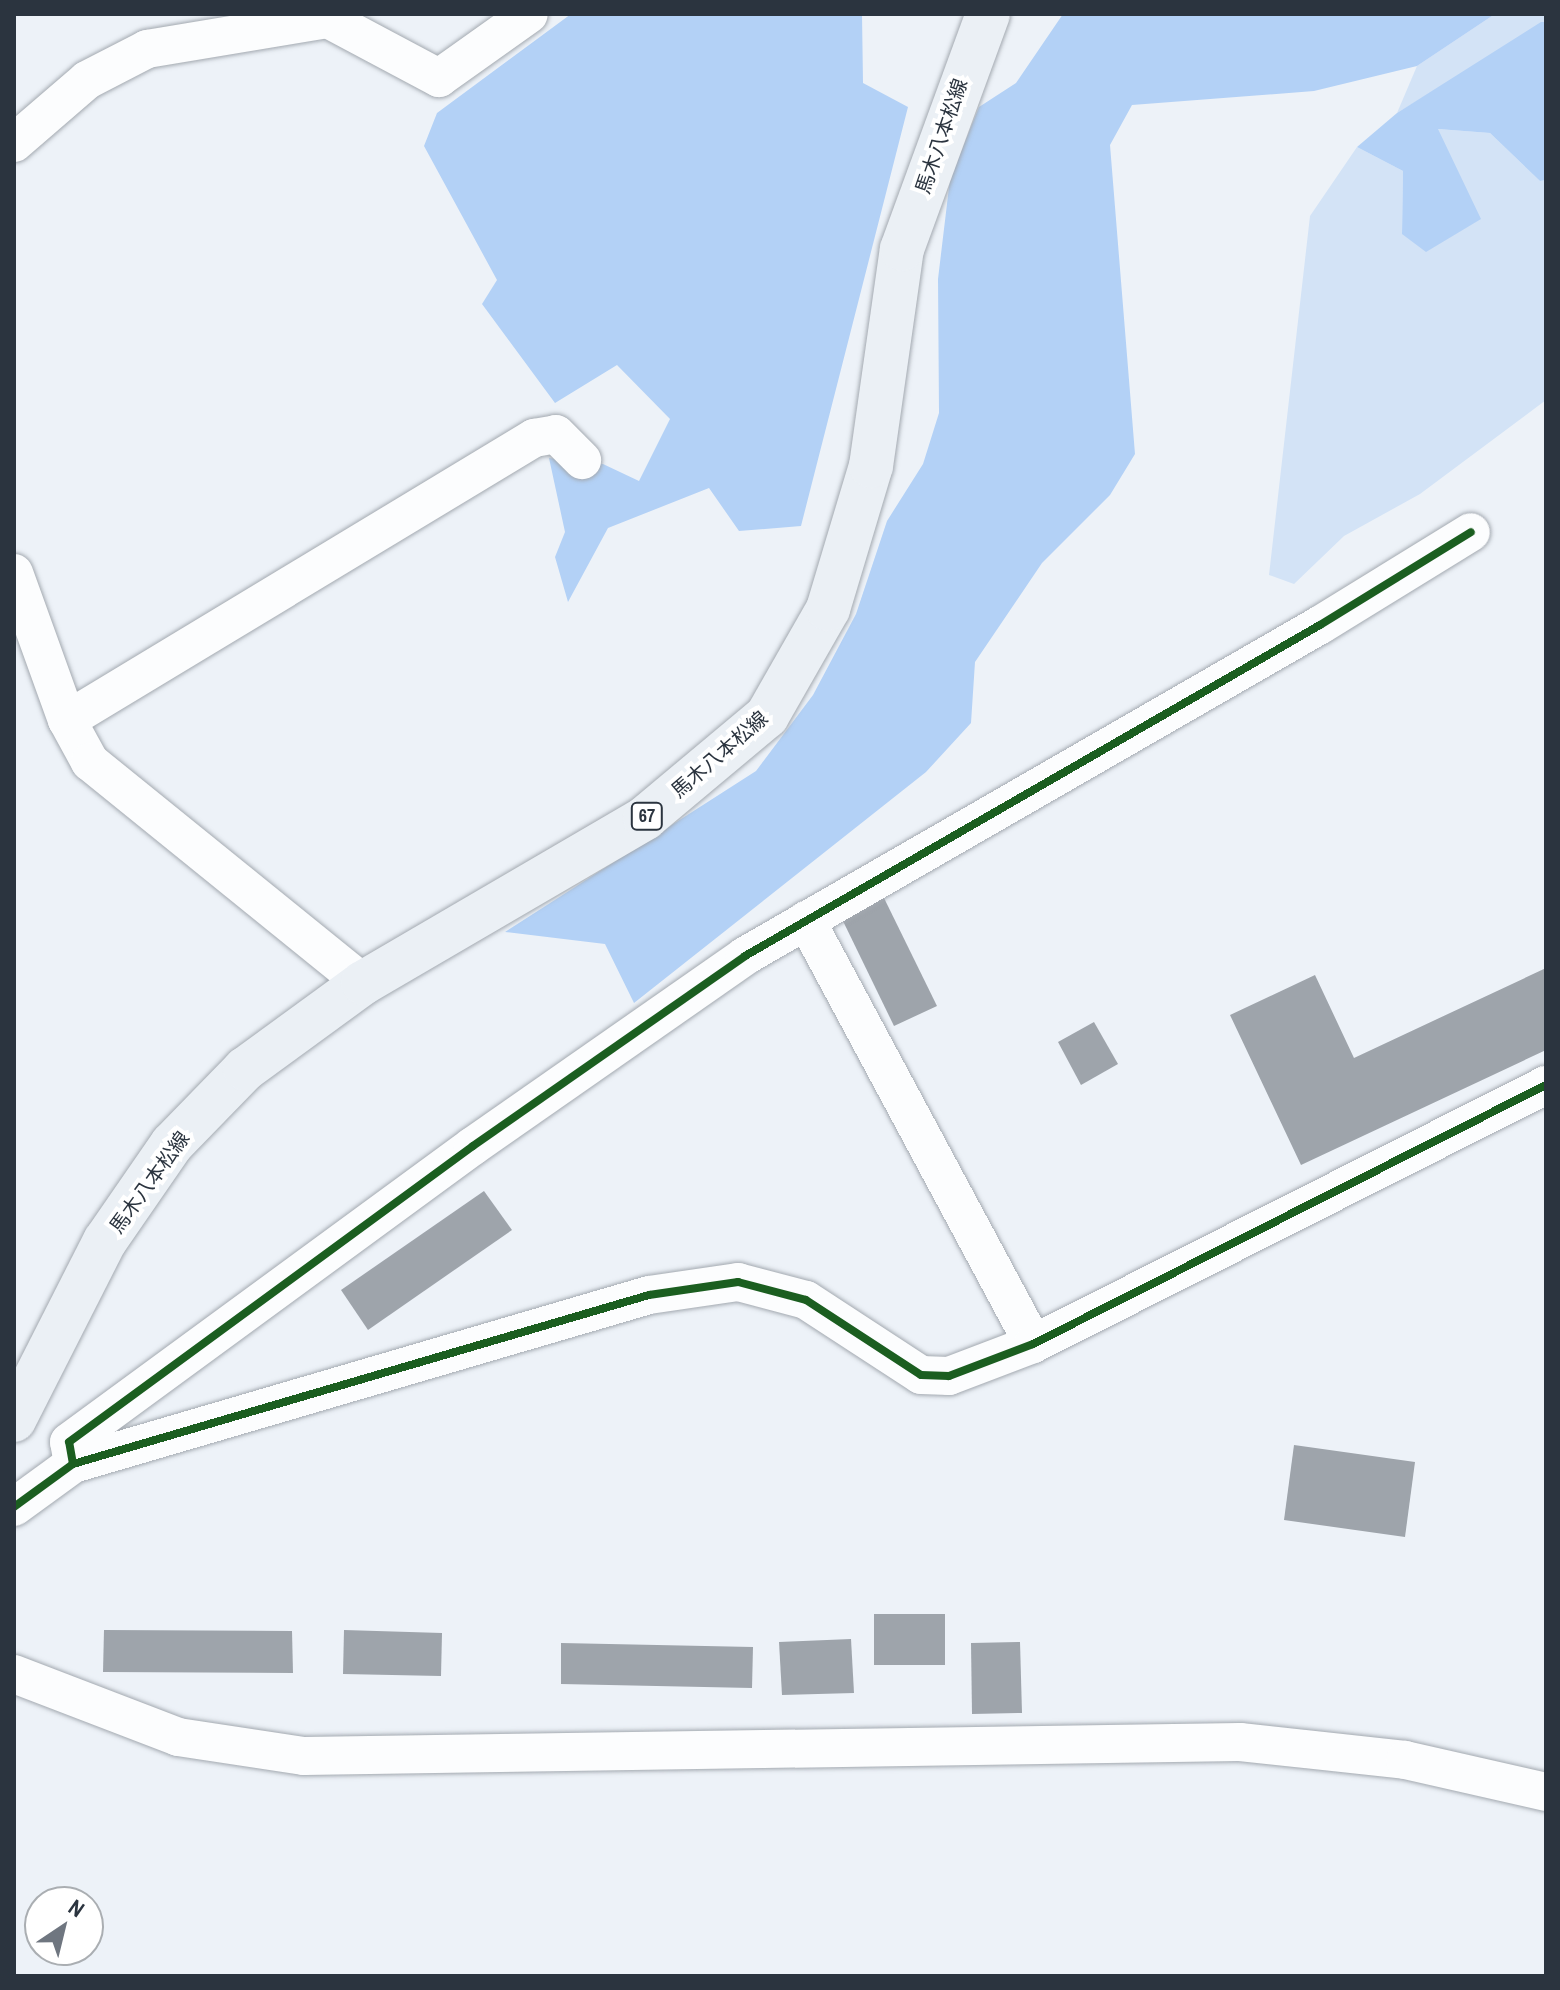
<!DOCTYPE html>
<meta charset="utf-8">
<style>
body{margin:0}
#map{position:relative;width:1560px;height:1990px;overflow:hidden;background:#edf2f8;font-family:"Archivo Narrow","Noto Sans JP",sans-serif}
div>[style]{position:absolute}
.green>*{inset:0;background:#d3e3f6}
.forest>*{inset:0;background:#b3d1f6}
.building>*{inset:0;background:#9ea4ab}
.roads{filter:drop-shadow(0 0 2px #a3a9b0) drop-shadow(0 0 2px #a3a9b0)}
.minor>*{height:38px;margin:-19px;padding:0 19px;transform-origin:19px;border-radius:19px;background:#fcfdfe}
.primary>*{height:44px;margin:-22px;padding:0 22px;transform-origin:22px;border-radius:22px;background:#ebf0f5}
.cycleway>*{height:8px;margin:-4px;padding:0 4px;transform-origin:4px;border-radius:4px;background:#1b5e20}
span{translate:-50% -50%;white-space:nowrap;text-align:center;line-height:1.15;-webkit-text-stroke:8px #fff;paint-order:stroke}
.shield-label span{padding:2px 6px;background:#fff;border:2px solid;border-radius:6px;-webkit-text-stroke-width:0}
.shield-label{font-size:18px;color:#2b343f;font-weight:700}
.street-label{font-size:20px;color:#2b343f}
.frame{position:absolute;inset:0;border:16px solid #2b343f;pointer-events:none}
.north{position:absolute;left:24px;top:1886px;width:80px;height:80px;box-sizing:border-box;background:#fff;border:2px solid #aaaeb2;border-radius:50%;rotate:35deg;font-size:22px;font-weight:700;line-height:32px;text-align:center;color:#2b343f}
.north::after{content:'';display:block;margin:auto;width:28px;height:36px;background:#6f7680;clip-path:polygon(50% 0,100% 100%,50% 72%,0 100%)}
</style>
<div id="map">
<div class="green">
<i style="clip-path:polygon(1495px 14px,1546px 14px,1546px 22px,1397px 113px,1417px 66px)"></i>
<i style="clip-path:polygon(1437px 129px,1490px 133px,1540px 181px,1546px 180px,1546px 400px,1420px 494px,1344px 536px,1294px 584px,1269px 575px,1310px 216px,1357px 147px,1403px 171px,1402px 233px)"></i>
</div>
<div class="forest">
<i style="clip-path:polygon(571px 14px,862px 14px,863px 83px,908px 107px,801px 526px,739px 531px,709px 488px,608px 528px,568px 602px,555px 557px,565px 532px,549px 458px,603px 464px,639px 481px,670px 419px,617px 365px,555px 403px,482px 304px,497px 280px,424px 146px,437px 113px)"></i>
<i style="clip-path:polygon(1063px 14px,1495px 14px,1417px 66px,1314px 91px,1132px 105px,1110px 145px,1135px 454px,1110px 495px,1042px 563px,975px 662px,971px 723px,926px 772px,634px 1003px,605px 944px,505px 932px,756px 771px,813px 695px,856px 614px,887px 521px,923px 464px,939px 413px,938px 279px,950px 179px,979px 107px,1016px 83px)"></i>
<i style="clip-path:polygon(1541px 22px,1546px 22px,1546px 180px,1540px 181px,1490px 133px,1438px 129px,1481px 219px,1426px 252px,1402px 234px,1403px 171px,1357px 147px,1397px 113px)"></i>
</div>
<div class="building">
<i style="clip-path:polygon(884px 898px,937px 1006px,894px 1026px,842px 919px)"></i>
<i style="clip-path:polygon(1546px 968px,1546px 1050px,1301px 1165px,1230px 1015px,1315px 975px,1354px 1058px)"></i>
<i style="clip-path:polygon(1094px 1022px,1118px 1064px,1081px 1085px,1058px 1042px)"></i>
<i style="clip-path:polygon(484px 1191px,512px 1230px,368px 1330px,341px 1290px)"></i>
<i style="clip-path:polygon(1294px 1445px,1415px 1462px,1405px 1537px,1284px 1520px)"></i>
<i style="clip-path:polygon(874px 1614px,945px 1614px,945px 1665px,874px 1665px)"></i>
<i style="clip-path:polygon(104px 1630px,292px 1631px,293px 1673px,103px 1672px)"></i>
<i style="clip-path:polygon(344px 1630px,442px 1633px,441px 1676px,343px 1674px)"></i>
<i style="clip-path:polygon(851px 1639px,854px 1693px,782px 1695px,779px 1642px)"></i>
<i style="clip-path:polygon(1020px 1642px,1022px 1713px,972px 1714px,971px 1643px)"></i>
<i style="clip-path:polygon(561px 1643px,753px 1647px,752px 1688px,561px 1684px)"></i>
</div>
<div class="roads">
<div class="minor">
<i style="left:14px;top:143px;width:96px;rotate:-40.8deg"></i>
<i style="left:87px;top:80px;width:68px;rotate:-27.3deg"></i>
<i style="left:147px;top:49px;width:183px;rotate:-9.4deg"></i>
<i style="left:328px;top:19px;width:126px;rotate:28deg"></i>
<i style="left:439px;top:78px;width:110px;rotate:-35.4deg"></i>
<i style="left:14px;top:573px;width:156px;rotate:70.2deg"></i>
<i style="left:67px;top:720px;width:48px;rotate:61.3deg"></i>
<i style="left:90px;top:762px;width:351px;rotate:39deg"></i>
<i style="left:67px;top:720px;width:546px;rotate:-31.13deg"></i>
<i style="left:534px;top:438px;width:22px;rotate:-10deg"></i>
<i style="left:556px;top:434px;width:37px;rotate:45deg"></i>
<i style="left:806px;top:920px;width:481px;rotate:61.8deg"></i>
<i style="left:73px;top:1464px;width:22px;rotate:-100deg"></i>
<i style="left:69px;top:1442px;width:501px;rotate:-36.23deg"></i>
<i style="left:473px;top:1146px;width:332px;rotate:-34.9deg"></i>
<i style="left:745px;top:956px;width:663px;rotate:-29.93deg"></i>
<i style="left:1320px;top:625px;width:177px;rotate:-31.6deg"></i>
<i style="left:14px;top:1507px;width:73px;rotate:-36.1deg"></i>
<i style="left:73px;top:1464px;width:600px;rotate:-16.35deg"></i>
<i style="left:649px;top:1295px;width:90px;rotate:-8.3deg"></i>
<i style="left:738px;top:1282px;width:70px;rotate:14.8deg"></i>
<i style="left:806px;top:1300px;width:137px;rotate:33.1deg"></i>
<i style="left:921px;top:1375px;width:28px;rotate:2deg"></i>
<i style="left:949px;top:1376px;width:90px;rotate:-20.9deg"></i>
<i style="left:1033px;top:1344px;width:575px;rotate:-26.79deg"></i>
<i style="left:14px;top:1674px;width:176px;rotate:21deg"></i>
<i style="left:178px;top:1737px;width:127px;rotate:8.6deg"></i>
<i style="left:304px;top:1756px;width:936px;rotate:-0.86deg"></i>
<i style="left:1240px;top:1742px;width:166px;rotate:6.2deg"></i>
<i style="left:1405px;top:1760px;width:145px;rotate:12.8deg"></i>
</div>
<div class="primary">
<i style="left:14px;top:1420px;width:201px;rotate:-63.1deg"></i>
<i style="left:105px;top:1241px;width:118px;rotate:-55.4deg"></i>
<i style="left:172px;top:1144px;width:105px;rotate:-45.8deg"></i>
<i style="left:245px;top:1069px;width:146px;rotate:-36.1deg"></i>
<i style="left:363px;top:983px;width:327px;rotate:-30.3deg"></i>
<i style="left:645px;top:818px;width:159px;rotate:-39.9deg"></i>
<i style="left:767px;top:716px;width:123px;rotate:-60.3deg"></i>
<i style="left:828px;top:609px;width:149px;rotate:-73.3deg"></i>
<i style="left:871px;top:466px;width:219px;rotate:-81.9deg"></i>
<i style="left:902px;top:249px;width:250px;rotate:-69.9deg"></i>
</div>
</div>
<div class="cycleway">
<i style="left:73px;top:1464px;width:22px;rotate:-100deg"></i>
<i style="left:69px;top:1442px;width:501px;rotate:-36.23deg"></i>
<i style="left:473px;top:1146px;width:332px;rotate:-34.9deg"></i>
<i style="left:745px;top:956px;width:663px;rotate:-29.93deg"></i>
<i style="left:1320px;top:625px;width:177px;rotate:-31.6deg"></i>
<i style="left:14px;top:1507px;width:73px;rotate:-36.1deg"></i>
<i style="left:73px;top:1464px;width:600px;rotate:-16.35deg"></i>
<i style="left:649px;top:1295px;width:90px;rotate:-8.3deg"></i>
<i style="left:738px;top:1282px;width:70px;rotate:14.8deg"></i>
<i style="left:806px;top:1300px;width:137px;rotate:33.1deg"></i>
<i style="left:921px;top:1375px;width:28px;rotate:2deg"></i>
<i style="left:949px;top:1376px;width:90px;rotate:-20.9deg"></i>
<i style="left:1033px;top:1344px;width:575px;rotate:-26.79deg"></i>
</div>
<div class="shield-label">
<span style="left:647px;top:816px">67</span>
</div>
<div class="street-label">
<span style="left:941px;top:136px;rotate:-71deg">馬木八本松線</span>
<span style="left:719px;top:754px;rotate:-41deg">馬木八本松線</span>
<span style="left:149px;top:1182px;rotate:-54deg">馬木八本松線</span>
</div>
<div class="frame"></div>
<div class="north">N</div>
</div>
